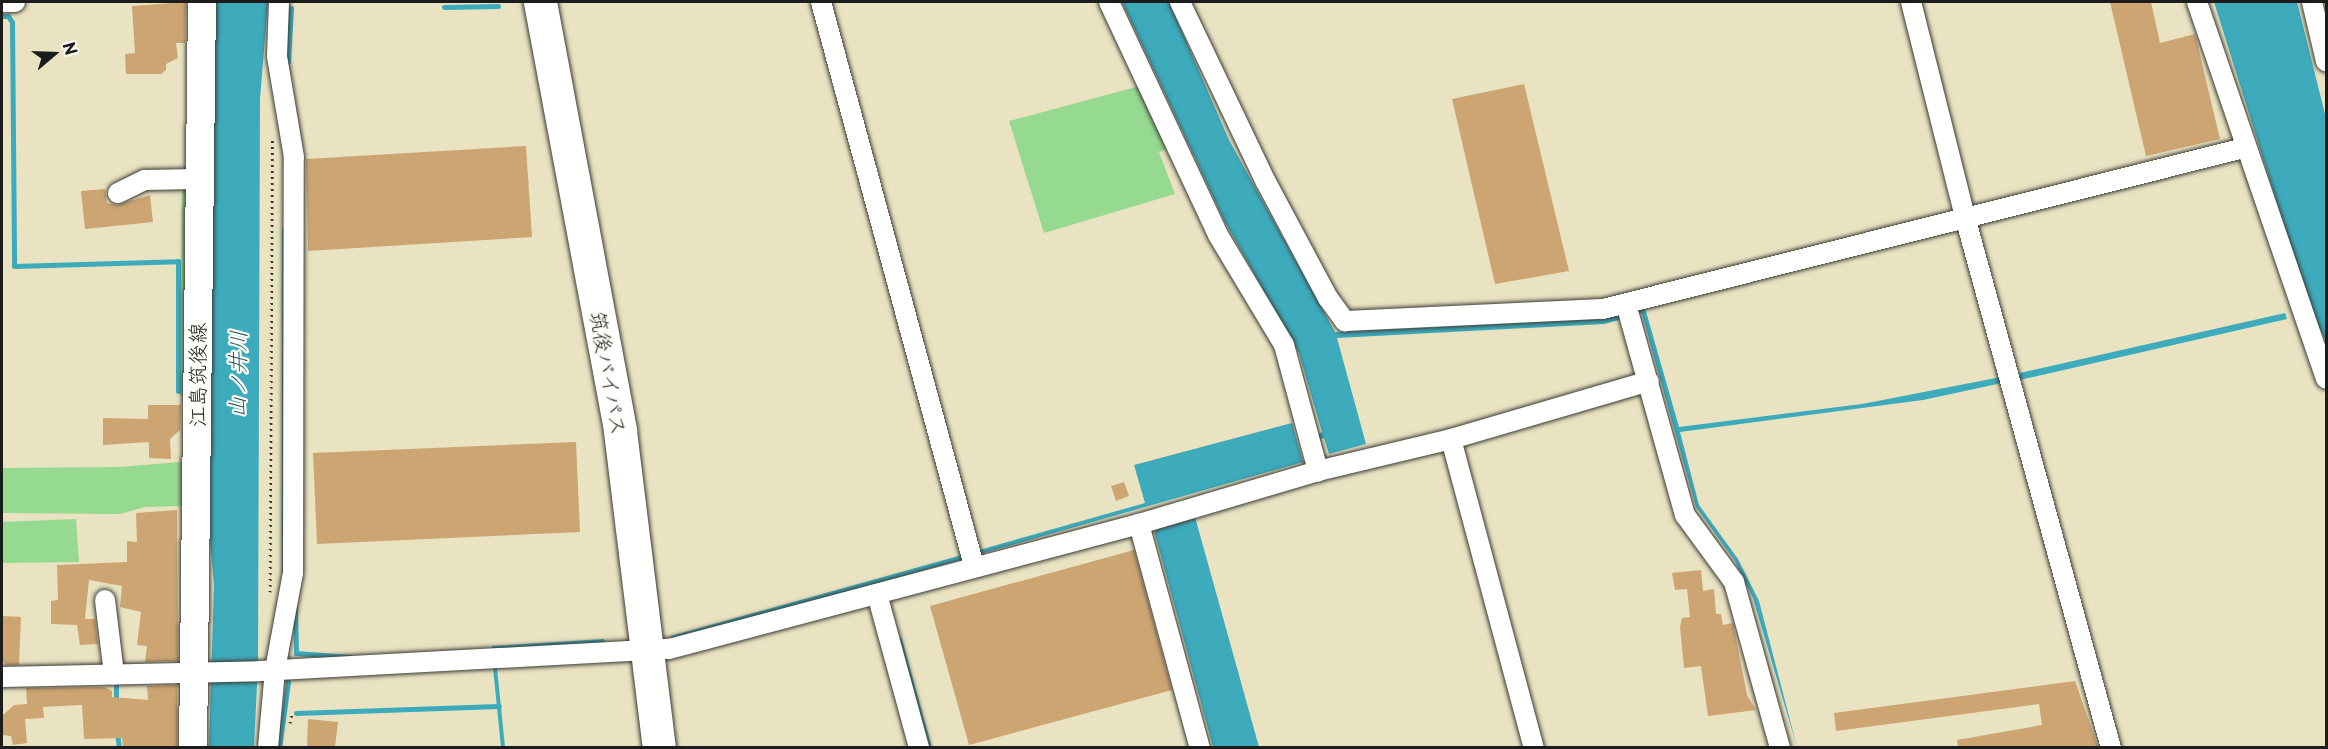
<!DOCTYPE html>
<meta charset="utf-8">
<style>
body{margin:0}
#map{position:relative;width:2328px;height:749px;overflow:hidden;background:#e9e3c2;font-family:"Playpen Sans","Klee One",sans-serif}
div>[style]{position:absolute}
.green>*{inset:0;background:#96d991}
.water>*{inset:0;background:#3dabbc}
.stream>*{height:5px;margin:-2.5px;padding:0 2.5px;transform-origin:2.5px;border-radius:2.5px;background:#3dabbc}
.building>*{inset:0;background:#cda572}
.path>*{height:3px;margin-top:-1.5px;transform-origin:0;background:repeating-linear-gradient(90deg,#3b3a35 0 1.5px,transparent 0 6px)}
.roads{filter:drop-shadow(0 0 2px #3b3a35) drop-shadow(0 0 2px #3b3a35)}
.minor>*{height:20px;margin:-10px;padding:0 10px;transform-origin:10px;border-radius:10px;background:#fff}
.secondary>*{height:28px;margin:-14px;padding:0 14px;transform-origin:14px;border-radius:14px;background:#fff}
.trunk>*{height:33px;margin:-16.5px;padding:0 16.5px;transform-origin:16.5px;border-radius:16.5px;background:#fff}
span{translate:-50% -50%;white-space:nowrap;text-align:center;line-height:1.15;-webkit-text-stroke:4.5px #fdfcf7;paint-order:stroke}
.street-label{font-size:21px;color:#1c1c1c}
.water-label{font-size:22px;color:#2b5c64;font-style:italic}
.frame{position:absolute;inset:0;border:3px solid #1c1c1c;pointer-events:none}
.north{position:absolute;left:24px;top:24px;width:60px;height:60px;-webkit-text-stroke:4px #fdfcf7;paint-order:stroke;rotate:71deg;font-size:16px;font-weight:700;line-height:24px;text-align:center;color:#1c1c1c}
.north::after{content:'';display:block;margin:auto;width:21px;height:27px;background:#1c1c1c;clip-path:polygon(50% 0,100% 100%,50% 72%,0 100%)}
</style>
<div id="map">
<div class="green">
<i style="clip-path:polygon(1140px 86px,1171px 148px,1159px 152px,1175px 194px,1044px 233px,1009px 121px)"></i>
<i style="clip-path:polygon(182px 188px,189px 192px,189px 394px,180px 396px)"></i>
<i style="clip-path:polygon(181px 462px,190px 469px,189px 506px,145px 507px,120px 514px,2px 513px,2px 468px,118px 467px)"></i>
<i style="clip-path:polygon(76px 519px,79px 562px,2px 563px,2px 522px)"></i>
</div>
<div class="water">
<i style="clip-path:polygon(211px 2px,268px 2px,260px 99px,258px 664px,254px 747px,209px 747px,214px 585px,203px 461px)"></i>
<i style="clip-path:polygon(1122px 2px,1169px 2px,1229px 140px,1335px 332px,1600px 319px,1622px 314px,1623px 319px,1604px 324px,1337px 338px,1366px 444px,1329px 454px,1324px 438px,1320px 439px,1318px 434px,1322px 432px,1299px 353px,1225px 222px)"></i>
<i style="clip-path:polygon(2214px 2px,2297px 2px,2326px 118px,2326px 341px,2311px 311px)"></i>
<i style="clip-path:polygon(1645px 308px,1679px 427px,1862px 404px,2001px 377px,2002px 383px,1923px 400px,1680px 432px,1699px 505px,1738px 559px,1759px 601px,1797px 747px,1753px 598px,1735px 561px,1696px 507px,1642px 314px,1637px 309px)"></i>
<i style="clip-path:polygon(2285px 313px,2287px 319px,2020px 380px,2020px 373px)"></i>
<i style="clip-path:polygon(1292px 423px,1303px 462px,980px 554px,979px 550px,1145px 503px,1134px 465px)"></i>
<i style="clip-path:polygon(1195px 517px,1259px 747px,1213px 747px,1155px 534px,1155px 527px)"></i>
<i style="clip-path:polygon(962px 555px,964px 559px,672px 641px,671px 636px)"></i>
<i style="clip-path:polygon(604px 639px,605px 643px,492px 651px,492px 646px)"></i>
<i style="clip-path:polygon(493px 668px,497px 668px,505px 747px,501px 747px)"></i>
</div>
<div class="stream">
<i style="left:444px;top:7px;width:54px;rotate:-1.1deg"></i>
<i style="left:2px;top:16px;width:6px"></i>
<i style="left:8px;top:16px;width:7px;rotate:56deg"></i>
<i style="left:12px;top:22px;width:244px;rotate:89.5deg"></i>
<i style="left:14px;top:266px;width:164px;rotate:-1.7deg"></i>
<i style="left:178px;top:261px;width:130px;rotate:90deg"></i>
<i style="left:288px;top:62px;width:54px;rotate:-86.8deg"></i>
<i style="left:284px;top:571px;width:341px;rotate:-90deg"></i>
<i style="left:295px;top:608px;width:45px;rotate:88.7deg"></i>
<i style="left:296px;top:653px;width:54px;rotate:4.2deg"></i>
<i style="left:899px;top:639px;width:113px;rotate:74.6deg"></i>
<i style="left:116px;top:682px;width:23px;rotate:90deg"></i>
<i style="left:296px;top:713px;width:203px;rotate:-2deg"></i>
<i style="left:117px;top:732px;width:16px;rotate:83deg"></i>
<i style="left:279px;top:748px;width:67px;rotate:-82.2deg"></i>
</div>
<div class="building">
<i style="clip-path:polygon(186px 2px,185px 43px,176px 43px,178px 58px,166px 64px,166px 70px,161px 74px,126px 74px,125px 54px,135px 53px,132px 6px)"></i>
<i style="clip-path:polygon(2110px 2px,2151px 2px,2160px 43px,2195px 34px,2220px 139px,2146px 156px)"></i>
<i style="clip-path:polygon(1524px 84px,1569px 271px,1495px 284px,1452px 99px)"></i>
<i style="clip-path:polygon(526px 146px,532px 237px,308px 251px,306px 159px)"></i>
<i style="clip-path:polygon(105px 189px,107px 203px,117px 205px,150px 195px,153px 222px,85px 229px,81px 191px)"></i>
<i style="clip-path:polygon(148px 405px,181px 405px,180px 430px,170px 439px,171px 459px,149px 458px,149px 442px,103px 445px,103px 418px,148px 419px)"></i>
<i style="clip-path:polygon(576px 442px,580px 532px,317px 544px,313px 453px)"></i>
<i style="clip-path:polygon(1124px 482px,1129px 496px,1116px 501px,1111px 486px)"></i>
<i style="clip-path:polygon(177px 510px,178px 661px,145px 662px,147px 646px,137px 645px,141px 612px,120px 607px,122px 586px,89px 580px,85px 619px,95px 619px,98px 644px,80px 645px,77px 625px,51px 624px,51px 601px,58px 600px,57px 565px,127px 562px,127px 541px,137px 542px,136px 513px)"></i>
<i style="clip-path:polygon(1134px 550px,1172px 690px,969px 745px,930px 606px)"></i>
<i style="clip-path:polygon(1701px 570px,1703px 591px,1714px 589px,1716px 614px,1721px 614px,1723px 625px,1733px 623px,1747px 695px,1756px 710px,1708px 716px,1701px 666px,1684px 668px,1680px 627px,1682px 618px,1690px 617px,1687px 589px,1675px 590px,1672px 573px)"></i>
<i style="clip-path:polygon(2px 616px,21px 617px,19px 665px,5px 665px,2px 659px)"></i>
<i style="clip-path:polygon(2075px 681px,2098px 747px,1958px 747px,1957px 740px,2042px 725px,2039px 704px,1836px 731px,1834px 713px)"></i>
<i style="clip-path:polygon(177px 685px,177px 747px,123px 747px,122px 738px,84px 739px,82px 705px,43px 707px,44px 718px,25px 719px,27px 743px,13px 745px,11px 736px,2px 735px,2px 716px,14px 705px,27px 704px,26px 688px,104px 687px,112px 691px,112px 697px,148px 700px,147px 686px)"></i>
<i style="clip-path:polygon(308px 719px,338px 722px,335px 747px,307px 747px)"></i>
</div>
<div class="path">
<i style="left:270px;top:592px;width:453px;rotate:-89.7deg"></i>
<i style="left:290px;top:723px;width:10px;rotate:-79deg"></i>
</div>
<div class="roads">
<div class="minor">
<i style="left:2px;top:2px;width:13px"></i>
<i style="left:821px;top:2px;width:584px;rotate:74.82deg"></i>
<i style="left:1109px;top:2px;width:257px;rotate:64.9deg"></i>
<i style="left:1218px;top:235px;width:128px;rotate:59deg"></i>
<i style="left:1284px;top:345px;width:131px;rotate:74.9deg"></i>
<i style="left:1180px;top:2px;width:199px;rotate:64.5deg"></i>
<i style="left:1266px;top:182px;width:132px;rotate:61.9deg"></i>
<i style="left:1328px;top:298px;width:29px;rotate:54deg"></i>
<i style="left:1345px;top:321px;width:258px;rotate:-2.7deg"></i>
<i style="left:1603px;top:309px;width:661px;rotate:-14.1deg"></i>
<i style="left:1911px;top:2px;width:222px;rotate:75.9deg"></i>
<i style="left:1965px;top:217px;width:551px;rotate:74.63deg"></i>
<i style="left:2197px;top:2px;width:398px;rotate:71.1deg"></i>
<i style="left:2312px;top:2px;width:61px;rotate:76.7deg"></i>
<i style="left:118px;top:193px;width:30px;rotate:-26deg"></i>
<i style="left:145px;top:180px;width:52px;rotate:-1.1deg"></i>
<i style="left:1626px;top:304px;width:219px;rotate:74.4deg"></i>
<i style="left:1685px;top:515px;width:83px;rotate:53.8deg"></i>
<i style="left:1734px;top:582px;width:172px;rotate:74.5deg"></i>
<i style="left:1451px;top:439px;width:320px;rotate:75deg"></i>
<i style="left:1139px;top:524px;width:232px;rotate:74.8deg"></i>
<i style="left:877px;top:594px;width:160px;rotate:74.7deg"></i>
<i style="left:105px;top:600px;width:75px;rotate:83.1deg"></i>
<i style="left:2px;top:677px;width:258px;rotate:-1.3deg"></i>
<i style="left:260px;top:671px;width:410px;rotate:-3.1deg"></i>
<i style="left:669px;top:649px;width:486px;rotate:-14.9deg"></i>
<i style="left:1139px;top:524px;width:187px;rotate:-16.5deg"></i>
<i style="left:1318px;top:471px;width:137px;rotate:-13.5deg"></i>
<i style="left:1451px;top:439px;width:206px;rotate:-16.3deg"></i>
<i style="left:268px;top:748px;width:78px;rotate:-84.9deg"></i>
<i style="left:275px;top:670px;width:99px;rotate:-79.5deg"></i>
<i style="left:293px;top:573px;width:416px;rotate:-89.9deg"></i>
<i style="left:294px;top:157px;width:102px;rotate:-99.6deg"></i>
<i style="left:277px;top:56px;width:54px;rotate:-87.9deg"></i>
</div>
<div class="secondary">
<i style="left:193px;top:748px;width:746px;rotate:-89.31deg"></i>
</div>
<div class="trunk">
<i style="left:540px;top:2px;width:436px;rotate:79.4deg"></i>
<i style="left:620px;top:431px;width:319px;rotate:83deg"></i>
</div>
</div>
<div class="street-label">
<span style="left:610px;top:373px;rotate:80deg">筑後バイパス</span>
<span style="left:196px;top:375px;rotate:-90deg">江島筑後線</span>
</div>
<div class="water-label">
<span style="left:236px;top:374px;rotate:-89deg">山ノ井川</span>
</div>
<div class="frame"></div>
<div class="north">N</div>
</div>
